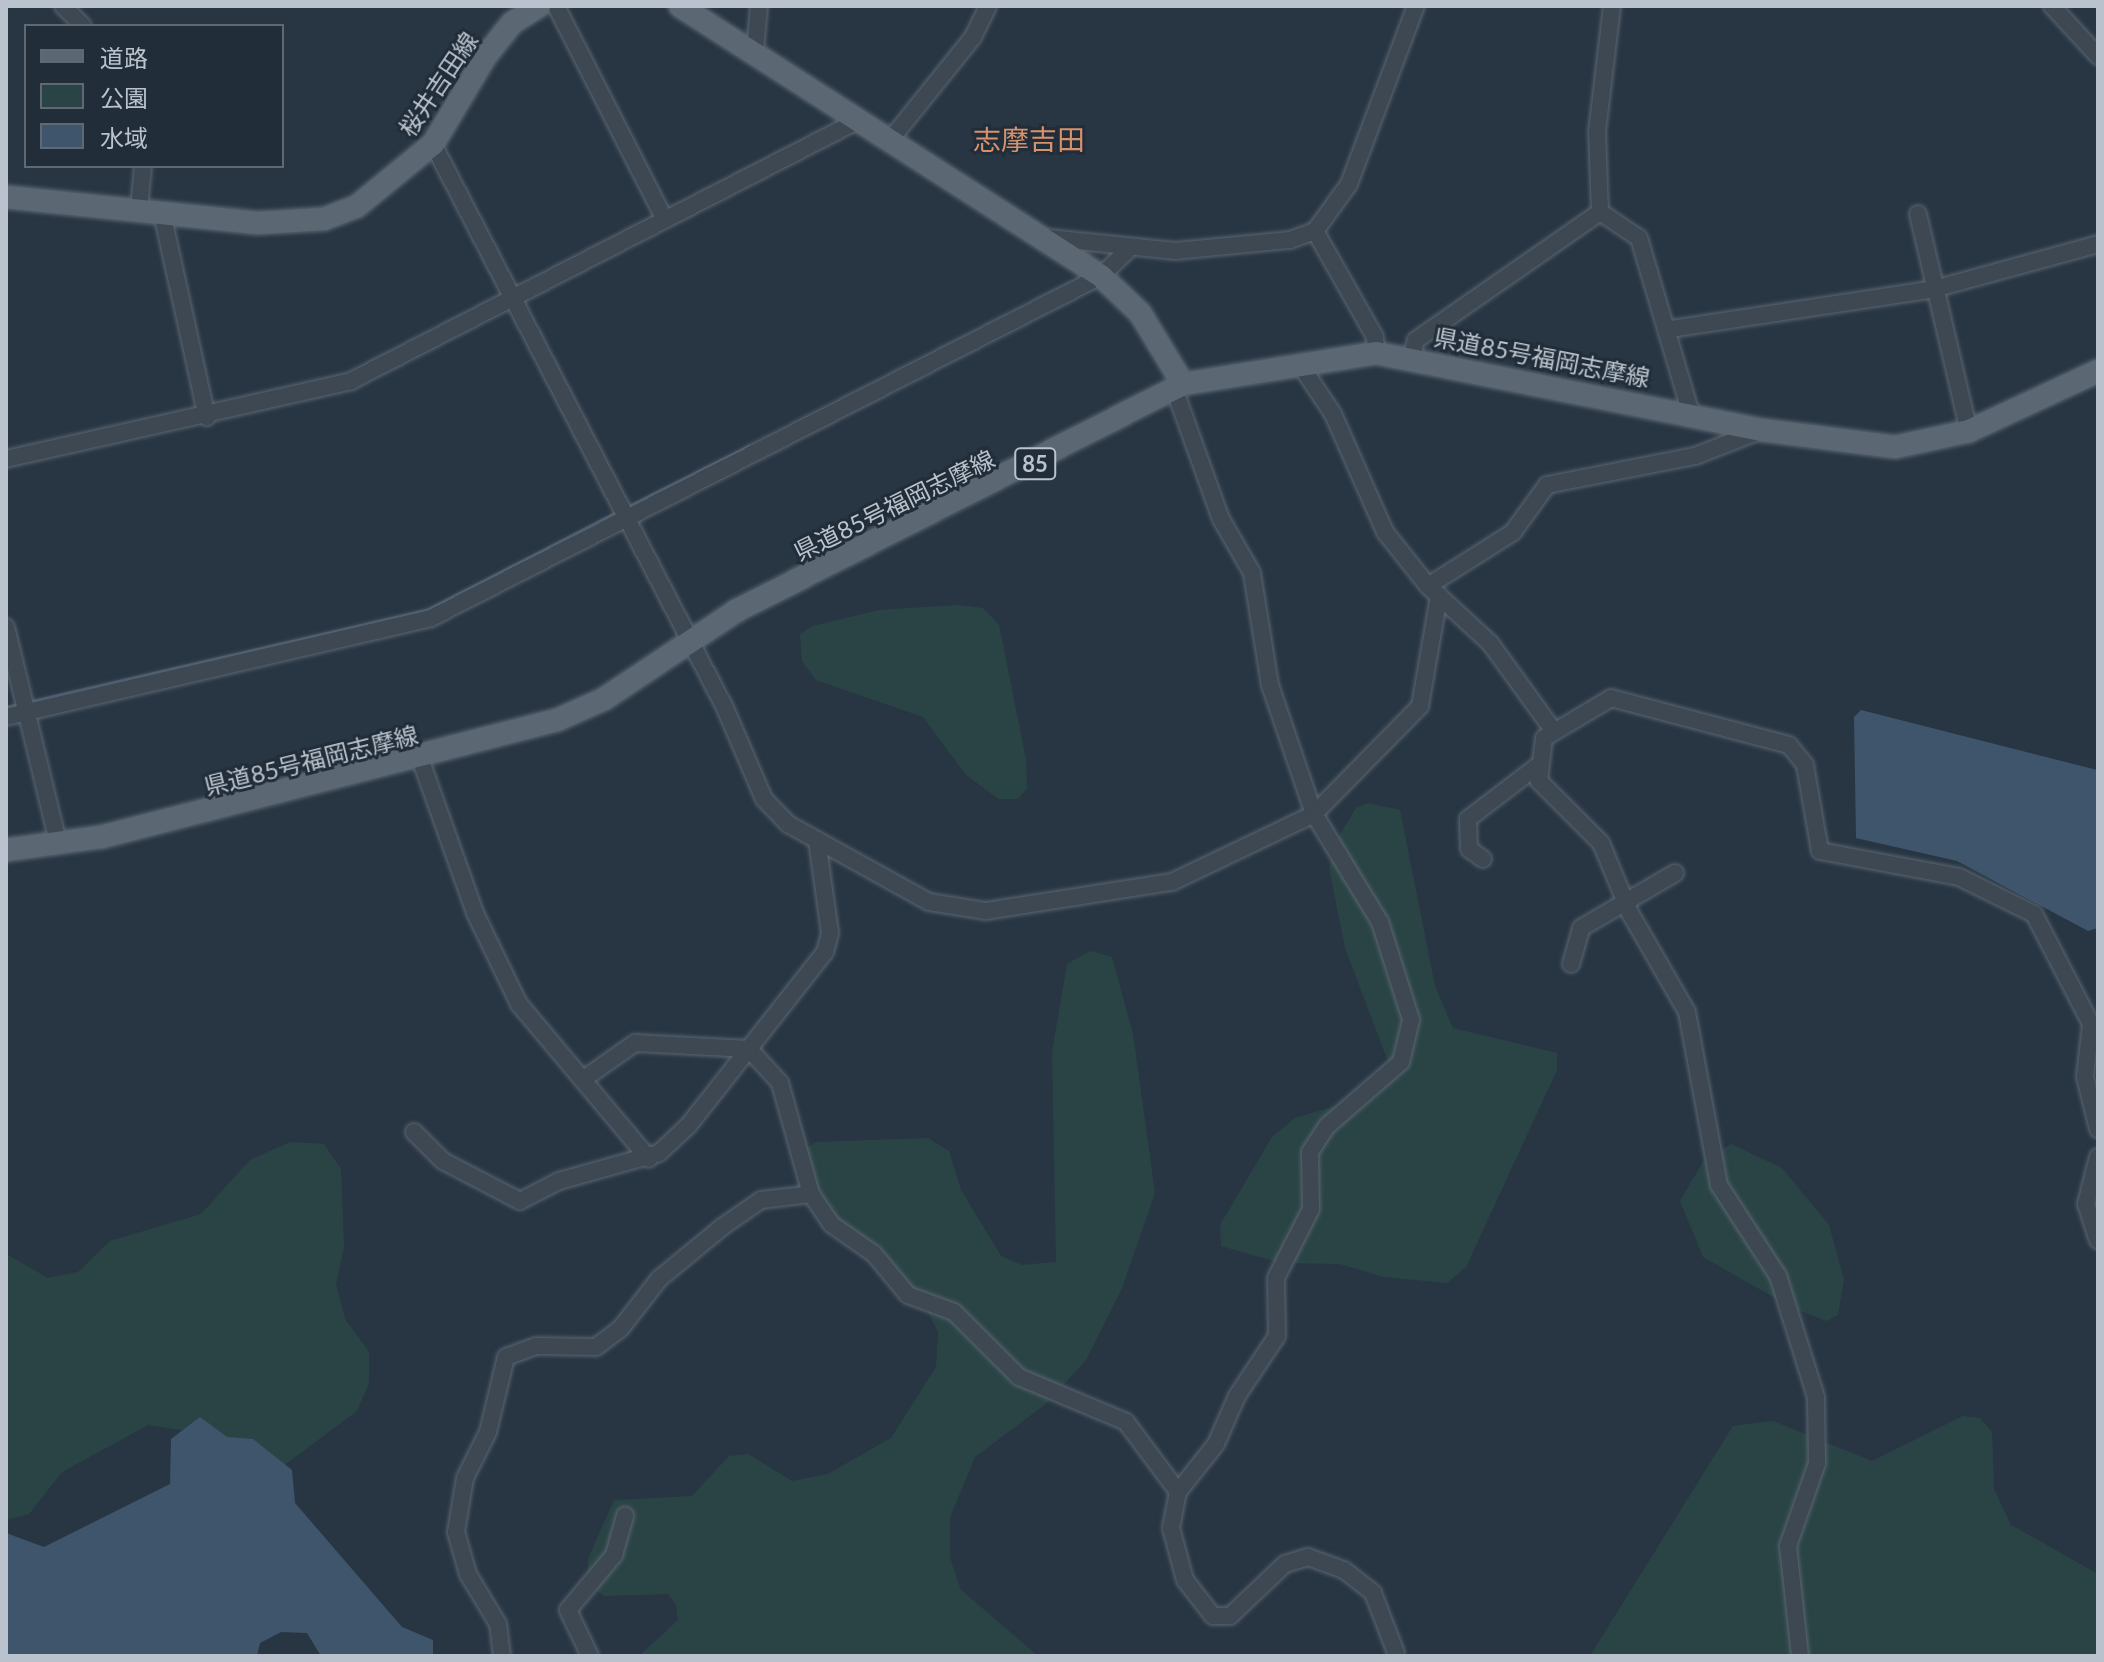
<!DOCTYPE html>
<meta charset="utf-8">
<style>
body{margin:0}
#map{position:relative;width:2104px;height:1662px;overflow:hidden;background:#283644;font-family:Lato,"Noto Sans JP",sans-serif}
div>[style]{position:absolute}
.green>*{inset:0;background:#2a4445}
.water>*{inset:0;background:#3f556c}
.stream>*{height:4px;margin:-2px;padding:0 2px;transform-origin:2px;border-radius:2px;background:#3f556c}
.roads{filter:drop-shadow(0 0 2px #5b6671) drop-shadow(0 0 2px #5b6671)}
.minor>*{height:16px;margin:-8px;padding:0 8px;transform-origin:8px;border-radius:8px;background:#3d4853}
.major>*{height:22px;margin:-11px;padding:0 11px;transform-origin:11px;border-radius:11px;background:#5b6773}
span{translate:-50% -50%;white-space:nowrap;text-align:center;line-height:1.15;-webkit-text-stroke:6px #212d39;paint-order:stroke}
.shield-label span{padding:2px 6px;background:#212d39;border:2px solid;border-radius:6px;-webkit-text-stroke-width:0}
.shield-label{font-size:22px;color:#bac3cd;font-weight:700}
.street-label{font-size:24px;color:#bac3cd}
.quarter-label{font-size:28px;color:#d5926d}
.frame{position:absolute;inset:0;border:8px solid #bac3cd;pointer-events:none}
.legend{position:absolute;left:24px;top:24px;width:260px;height:144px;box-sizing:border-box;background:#212d39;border:2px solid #5e6974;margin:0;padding:10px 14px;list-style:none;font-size:24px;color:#bac3cd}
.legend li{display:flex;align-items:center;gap:16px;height:40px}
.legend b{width:40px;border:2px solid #5e6974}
</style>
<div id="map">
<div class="green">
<i style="clip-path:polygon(958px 605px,983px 608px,999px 625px,1026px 760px,1027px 788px,1018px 799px,999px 799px,966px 775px,923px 717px,816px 680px,802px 661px,800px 634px,813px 626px,879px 610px)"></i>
<i style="clip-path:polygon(1368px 803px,1400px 810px,1435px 986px,1453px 1028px,1557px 1053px,1557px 1070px,1466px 1267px,1447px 1283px,1384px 1277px,1340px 1264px,1281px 1263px,1221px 1246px,1220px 1225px,1272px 1137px,1295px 1118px,1349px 1102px,1389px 1064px,1345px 948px,1329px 868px,1333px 846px,1356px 808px)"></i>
<i style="clip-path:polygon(1090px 951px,1112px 957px,1133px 1034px,1155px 1193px,1122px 1288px,1086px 1360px,1047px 1403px,975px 1457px,950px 1517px,950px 1558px,961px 1590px,1038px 1656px,639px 1656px,678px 1620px,676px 1605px,668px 1594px,605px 1596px,588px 1586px,588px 1559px,614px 1500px,692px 1496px,729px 1456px,748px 1454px,792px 1481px,828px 1474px,891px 1438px,936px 1367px,938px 1332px,926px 1308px,858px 1251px,811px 1186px,804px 1150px,816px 1142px,928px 1138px,949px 1151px,961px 1190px,1001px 1256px,1022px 1265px,1056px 1262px,1052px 1052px,1067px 964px)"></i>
<i style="clip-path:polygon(290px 1142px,324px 1144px,341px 1169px,344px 1247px,336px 1284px,345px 1319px,369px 1352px,369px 1383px,357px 1411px,279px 1469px,212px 1435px,148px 1425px,62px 1472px,29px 1514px,6px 1520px,6px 1254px,48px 1278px,78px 1272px,110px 1241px,201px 1214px,250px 1160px)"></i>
<i style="clip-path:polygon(1731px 1144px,1782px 1168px,1829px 1225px,1844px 1280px,1838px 1315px,1826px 1321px,1793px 1308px,1703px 1257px,1680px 1201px,1703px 1162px)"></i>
<i style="clip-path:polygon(1963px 1416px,1980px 1418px,1992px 1432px,1994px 1489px,2011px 1525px,2098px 1574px,2098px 1656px,1590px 1656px,1733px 1426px,1773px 1421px,1872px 1461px)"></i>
</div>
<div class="water">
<i style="clip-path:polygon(1861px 710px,2097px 770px,2098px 928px,2088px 931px,1957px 861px,1856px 838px,1854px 717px)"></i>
<i style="clip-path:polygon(200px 1417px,227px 1437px,253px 1439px,292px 1470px,295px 1503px,402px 1627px,433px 1640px,433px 1656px,321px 1656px,307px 1633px,281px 1632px,260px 1643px,257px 1656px,6px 1656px,6px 1533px,44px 1547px,170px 1484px,171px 1439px)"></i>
</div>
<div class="stream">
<i style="left:625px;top:509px;width:139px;rotate:-26.6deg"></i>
<i style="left:28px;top:703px;width:409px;rotate:-13deg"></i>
<i style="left:427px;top:611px;width:214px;rotate:-27.3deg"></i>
<i style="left:6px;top:708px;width:13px;rotate:-13deg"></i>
</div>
<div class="roads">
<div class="minor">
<i style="left:63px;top:6px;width:28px;rotate:45deg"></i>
<i style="left:556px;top:6px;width:240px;rotate:63deg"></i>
<i style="left:2052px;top:6px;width:68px;rotate:47.4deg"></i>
<i style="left:755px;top:51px;width:45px;rotate:-84.9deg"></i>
<i style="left:891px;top:139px;width:131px;rotate:-51.2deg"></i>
<i style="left:973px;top:37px;width:34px;rotate:-64deg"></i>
<i style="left:433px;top:144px;width:635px;rotate:62.63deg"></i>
<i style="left:725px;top:708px;width:99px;rotate:66.8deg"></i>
<i style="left:764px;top:799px;width:35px;rotate:46deg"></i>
<i style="left:788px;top:824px;width:161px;rotate:29deg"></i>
<i style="left:929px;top:902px;width:58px;rotate:9deg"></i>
<i style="left:986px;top:911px;width:188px;rotate:-8.9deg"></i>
<i style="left:1172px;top:882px;width:157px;rotate:-25.6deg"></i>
<i style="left:1314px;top:814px;width:151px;rotate:-45.5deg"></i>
<i style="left:1420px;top:706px;width:112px;rotate:-80.2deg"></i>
<i style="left:139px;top:210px;width:44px;rotate:-84.8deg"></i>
<i style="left:1600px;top:212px;width:47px;rotate:33.7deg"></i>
<i style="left:1639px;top:238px;width:183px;rotate:73.5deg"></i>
<i style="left:1600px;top:212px;width:80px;rotate:-92.1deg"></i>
<i style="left:1597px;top:132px;width:127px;rotate:-83.2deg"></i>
<i style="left:162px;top:213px;width:209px;rotate:77.6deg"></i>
<i style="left:1918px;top:214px;width:223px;rotate:76.8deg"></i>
<i style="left:1315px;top:231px;width:122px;rotate:60.5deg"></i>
<i style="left:1375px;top:337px;width:16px;rotate:86deg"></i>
<i style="left:1049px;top:238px;width:127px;rotate:5.9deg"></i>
<i style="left:1175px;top:251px;width:116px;rotate:-5.5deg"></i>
<i style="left:1290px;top:240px;width:27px;rotate:-20deg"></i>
<i style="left:1315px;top:231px;width:58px;rotate:-54.1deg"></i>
<i style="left:1349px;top:184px;width:190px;rotate:-69.4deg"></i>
<i style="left:1671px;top:329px;width:266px;rotate:-8.6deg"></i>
<i style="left:1934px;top:289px;width:170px;rotate:-15.3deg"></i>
<i style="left:1412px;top:357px;width:17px;rotate:-77deg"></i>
<i style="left:1416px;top:340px;width:224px;rotate:-34.8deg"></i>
<i style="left:1299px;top:363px;width:61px;rotate:56.3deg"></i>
<i style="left:1333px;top:414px;width:129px;rotate:66.2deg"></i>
<i style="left:1385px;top:532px;width:69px;rotate:51.5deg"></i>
<i style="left:1428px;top:586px;width:84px;rotate:42.6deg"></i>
<i style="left:1490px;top:643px;width:107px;rotate:54.1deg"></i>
<i style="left:1174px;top:388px;width:139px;rotate:70.3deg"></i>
<i style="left:1221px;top:519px;width:62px;rotate:60.1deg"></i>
<i style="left:1252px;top:573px;width:113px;rotate:80.9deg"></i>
<i style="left:1270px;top:685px;width:136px;rotate:71.2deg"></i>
<i style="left:1314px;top:814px;width:127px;rotate:58.6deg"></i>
<i style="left:1380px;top:922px;width:103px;rotate:72.4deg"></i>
<i style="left:1411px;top:1020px;width:43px;rotate:103.4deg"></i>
<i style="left:1401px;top:1062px;width:98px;rotate:139.1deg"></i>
<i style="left:1327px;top:1126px;width:31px;rotate:123deg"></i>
<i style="left:1310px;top:1152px;width:57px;rotate:89deg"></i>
<i style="left:1311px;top:1209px;width:77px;rotate:116.9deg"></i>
<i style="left:1276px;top:1278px;width:58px;rotate:89deg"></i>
<i style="left:1277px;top:1336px;width:72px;rotate:123.7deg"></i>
<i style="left:1237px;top:1396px;width:52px;rotate:113.6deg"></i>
<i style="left:1216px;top:1444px;width:61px;rotate:128.4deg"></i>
<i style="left:1178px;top:1492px;width:37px;rotate:101deg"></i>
<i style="left:1171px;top:1528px;width:54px;rotate:74.9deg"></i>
<i style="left:1185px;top:1580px;width:46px;rotate:52.1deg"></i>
<i style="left:1213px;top:1616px;width:17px"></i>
<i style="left:1230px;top:1616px;width:76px;rotate:-43.4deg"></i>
<i style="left:1285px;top:1564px;width:24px;rotate:-17deg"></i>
<i style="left:1308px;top:1557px;width:38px;rotate:20deg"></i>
<i style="left:1344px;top:1570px;width:37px;rotate:38deg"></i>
<i style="left:1373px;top:1593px;width:64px;rotate:69deg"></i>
<i style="left:6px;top:459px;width:354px;rotate:-12.7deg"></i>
<i style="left:351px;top:381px;width:571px;rotate:-27.19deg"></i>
<i style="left:1428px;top:586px;width:101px;rotate:-32.4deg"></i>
<i style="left:1513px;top:532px;width:58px;rotate:-54.1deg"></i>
<i style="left:1547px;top:485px;width:151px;rotate:-11.1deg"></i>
<i style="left:1695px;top:456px;width:72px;rotate:-21.2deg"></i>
<i style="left:6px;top:627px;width:221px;rotate:76.4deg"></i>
<i style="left:6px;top:717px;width:436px;rotate:-13.1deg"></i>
<i style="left:431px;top:618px;width:752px;rotate:-27.04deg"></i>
<i style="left:1101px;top:276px;width:36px;rotate:-44deg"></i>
<i style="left:421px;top:761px;width:161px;rotate:70.4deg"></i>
<i style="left:475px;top:913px;width:101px;rotate:64.2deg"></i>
<i style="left:519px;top:1004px;width:202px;rotate:50deg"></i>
<i style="left:1483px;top:859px;width:17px;rotate:-144deg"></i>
<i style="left:1469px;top:849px;width:30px;rotate:-92deg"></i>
<i style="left:1468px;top:819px;width:86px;rotate:-37.4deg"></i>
<i style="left:1571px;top:964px;width:37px;rotate:-74deg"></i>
<i style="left:1581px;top:928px;width:109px;rotate:-30.3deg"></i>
<i style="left:585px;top:1078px;width:61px;rotate:-35deg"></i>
<i style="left:635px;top:1043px;width:114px;rotate:3deg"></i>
<i style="left:749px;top:1049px;width:46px;rotate:47.6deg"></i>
<i style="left:780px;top:1083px;width:115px;rotate:74.4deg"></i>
<i style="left:811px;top:1194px;width:36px;rotate:56deg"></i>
<i style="left:831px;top:1224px;width:52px;rotate:34.9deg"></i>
<i style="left:874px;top:1254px;width:53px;rotate:50.3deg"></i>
<i style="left:908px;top:1295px;width:49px;rotate:20.3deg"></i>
<i style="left:954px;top:1312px;width:92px;rotate:45deg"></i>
<i style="left:1019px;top:1377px;width:116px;rotate:22.8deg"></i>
<i style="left:1126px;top:1422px;width:87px;rotate:53.4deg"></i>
<i style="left:414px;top:1132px;width:41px;rotate:45deg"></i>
<i style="left:443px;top:1161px;width:87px;rotate:27.5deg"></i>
<i style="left:520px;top:1201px;width:44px;rotate:-27.1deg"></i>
<i style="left:559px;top:1181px;width:104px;rotate:-15.6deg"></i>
<i style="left:659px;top:1153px;width:40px;rotate:-43deg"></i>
<i style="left:688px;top:1126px;width:221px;rotate:-51.8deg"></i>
<i style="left:825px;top:952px;width:20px;rotate:-75deg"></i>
<i style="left:830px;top:933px;width:94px;rotate:-98deg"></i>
<i style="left:2098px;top:1157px;width:49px;rotate:104.3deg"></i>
<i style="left:2086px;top:1204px;width:38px;rotate:72deg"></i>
<i style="left:502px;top:1656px;width:32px;rotate:-97deg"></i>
<i style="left:498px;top:1624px;width:58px;rotate:-121deg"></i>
<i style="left:468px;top:1574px;width:44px;rotate:-105.9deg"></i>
<i style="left:456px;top:1532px;width:55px;rotate:-80.5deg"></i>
<i style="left:465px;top:1478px;width:51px;rotate:-63.4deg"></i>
<i style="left:488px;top:1432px;width:77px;rotate:-76.5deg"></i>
<i style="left:506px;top:1357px;width:32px;rotate:-20deg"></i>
<i style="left:536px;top:1346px;width:60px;rotate:1deg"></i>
<i style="left:596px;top:1347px;width:31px;rotate:-37deg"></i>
<i style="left:621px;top:1328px;width:62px;rotate:-52.2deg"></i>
<i style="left:659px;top:1279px;width:82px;rotate:-39.5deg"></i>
<i style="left:722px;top:1227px;width:47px;rotate:-34.7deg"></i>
<i style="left:761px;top:1200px;width:50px;rotate:-6.8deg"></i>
<i style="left:590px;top:1656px;width:51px;rotate:-115.6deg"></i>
<i style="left:568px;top:1610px;width:72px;rotate:-50.1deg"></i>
<i style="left:614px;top:1555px;width:41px;rotate:-74.2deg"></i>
<i style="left:1800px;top:1656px;width:111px;rotate:-96.2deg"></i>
<i style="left:1788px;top:1546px;width:88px;rotate:-70.7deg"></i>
<i style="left:1817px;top:1463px;width:66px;rotate:-90.9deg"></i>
<i style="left:1816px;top:1397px;width:127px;rotate:-107.4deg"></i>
<i style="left:1778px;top:1276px;width:108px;rotate:-123deg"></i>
<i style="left:1719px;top:1185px;width:176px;rotate:-100.5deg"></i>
<i style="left:1687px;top:1012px;width:114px;rotate:-119.9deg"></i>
<i style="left:1630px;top:913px;width:76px;rotate:-112.5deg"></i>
<i style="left:1601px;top:843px;width:88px;rotate:-135deg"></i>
<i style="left:1539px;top:781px;width:43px;rotate:-83.4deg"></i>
<i style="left:1544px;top:738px;width:78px;rotate:-30.8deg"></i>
<i style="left:1611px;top:698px;width:184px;rotate:14.8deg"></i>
<i style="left:1789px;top:745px;width:26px;rotate:51deg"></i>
<i style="left:1805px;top:765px;width:87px;rotate:80.1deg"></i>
<i style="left:1820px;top:851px;width:141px;rotate:10.6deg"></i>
<i style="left:1959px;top:877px;width:84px;rotate:26.3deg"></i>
<i style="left:2034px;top:914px;width:124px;rotate:62.6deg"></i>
<i style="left:2091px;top:1024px;width:53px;rotate:96.5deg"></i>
<i style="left:2085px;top:1077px;width:54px;rotate:76deg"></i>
</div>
<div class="major">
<i style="left:680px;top:6px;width:500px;rotate:32.67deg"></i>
<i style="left:1101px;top:276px;width:54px;rotate:43.5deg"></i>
<i style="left:1140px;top:313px;width:83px;rotate:58.8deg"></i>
<i style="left:6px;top:197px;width:253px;rotate:5.9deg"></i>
<i style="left:258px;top:223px;width:66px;rotate:-3.5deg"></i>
<i style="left:324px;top:219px;width:34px;rotate:-21deg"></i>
<i style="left:356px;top:207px;width:99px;rotate:-39.3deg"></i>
<i style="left:433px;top:144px;width:101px;rotate:-59.1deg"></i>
<i style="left:485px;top:57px;width:43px;rotate:-51.5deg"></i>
<i style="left:512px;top:23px;width:32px;rotate:-32deg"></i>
<i style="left:6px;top:850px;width:96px;rotate:-7.8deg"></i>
<i style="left:101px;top:837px;width:471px;rotate:-14.4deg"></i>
<i style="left:557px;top:720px;width:51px;rotate:-24.1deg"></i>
<i style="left:604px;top:699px;width:159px;rotate:-33.7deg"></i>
<i style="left:736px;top:611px;width:501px;rotate:-26.92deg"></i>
<i style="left:1183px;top:384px;width:195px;rotate:-9.1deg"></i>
<i style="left:1376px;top:353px;width:394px;rotate:11.3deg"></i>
<i style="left:1762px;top:430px;width:134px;rotate:7.3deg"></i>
<i style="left:1895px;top:447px;width:76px;rotate:-12.2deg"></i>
<i style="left:1969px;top:431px;width:142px;rotate:-24.9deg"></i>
</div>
</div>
<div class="shield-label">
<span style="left:1035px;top:464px">85</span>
</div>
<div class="street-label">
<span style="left:438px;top:84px;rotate:-56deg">桜井吉田線</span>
<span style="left:1542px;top:357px;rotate:11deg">県道85号福岡志摩線</span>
<span style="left:894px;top:505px;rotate:-26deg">県道85号福岡志摩線</span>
<span style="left:311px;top:760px;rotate:-14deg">県道85号福岡志摩線</span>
</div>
<div class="quarter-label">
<span style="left:1029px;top:139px">志摩吉田</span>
</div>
<div class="frame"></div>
<ul class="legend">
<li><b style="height:10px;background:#5b6773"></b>道路</li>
<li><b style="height:22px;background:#2a4445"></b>公園</li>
<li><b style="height:22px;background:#3f556c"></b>水域</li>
</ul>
</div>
